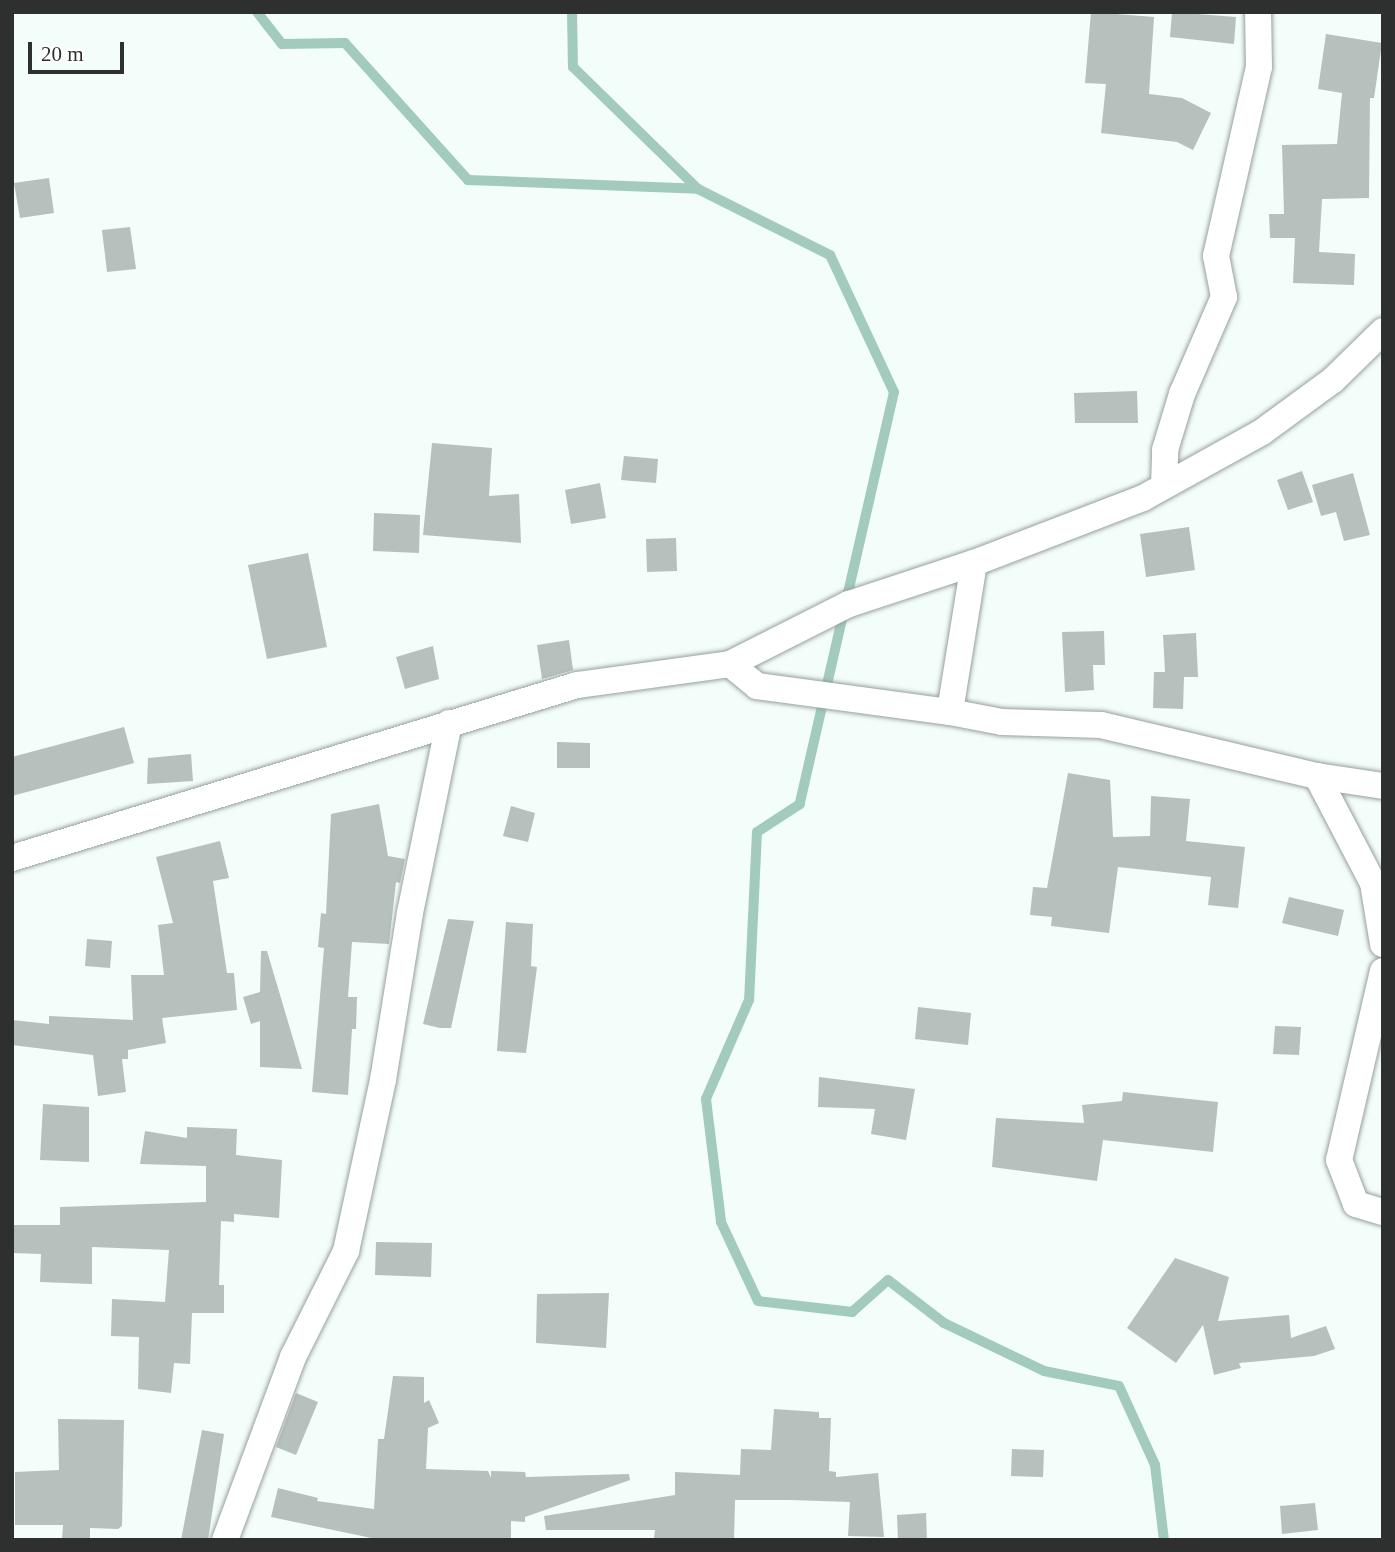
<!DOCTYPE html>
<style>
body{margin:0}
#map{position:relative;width:1395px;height:1552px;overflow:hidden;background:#f3fdf9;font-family:Georgia,serif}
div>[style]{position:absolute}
.stream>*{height:10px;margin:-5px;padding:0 5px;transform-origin:5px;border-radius:5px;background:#a2cbbd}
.building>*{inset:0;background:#b6c0bc}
.roads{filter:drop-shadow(0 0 2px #97a09d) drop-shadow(0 0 2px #97a09d)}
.street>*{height:26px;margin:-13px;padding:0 13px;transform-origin:13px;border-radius:13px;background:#fff}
span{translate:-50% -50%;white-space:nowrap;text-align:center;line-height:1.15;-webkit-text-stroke:7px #fff;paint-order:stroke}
.frame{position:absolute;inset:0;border:14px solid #2d302f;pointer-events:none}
.scale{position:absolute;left:28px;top:42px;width:96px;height:32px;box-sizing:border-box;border:4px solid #2d302f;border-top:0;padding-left:9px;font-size:21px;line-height:24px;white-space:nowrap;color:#2d302f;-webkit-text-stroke:5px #fff;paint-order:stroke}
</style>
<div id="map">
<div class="stream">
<i style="left:257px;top:12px;width:41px;rotate:52deg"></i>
<i style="left:282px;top:44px;width:63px;rotate:-0.9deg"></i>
<i style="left:345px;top:43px;width:184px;rotate:48.1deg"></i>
<i style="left:468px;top:180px;width:230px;rotate:2.2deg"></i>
<i style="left:572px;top:12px;width:55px;rotate:89deg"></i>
<i style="left:573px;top:67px;width:175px;rotate:44.3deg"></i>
<i style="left:698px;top:189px;width:148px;rotate:26.6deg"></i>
<i style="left:830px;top:255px;width:151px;rotate:65deg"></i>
<i style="left:894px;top:392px;width:423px;rotate:102.9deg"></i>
<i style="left:800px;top:804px;width:51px;rotate:146.9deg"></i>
<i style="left:757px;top:832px;width:168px;rotate:92.7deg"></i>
<i style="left:749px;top:1000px;width:108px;rotate:113.5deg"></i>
<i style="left:706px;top:1099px;width:124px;rotate:83deg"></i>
<i style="left:721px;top:1222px;width:87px;rotate:64.9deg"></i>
<i style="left:758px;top:1301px;width:95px;rotate:6.7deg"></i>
<i style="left:852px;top:1312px;width:48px;rotate:-41.6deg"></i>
<i style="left:888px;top:1280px;width:71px;rotate:37.5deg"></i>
<i style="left:944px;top:1323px;width:111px;rotate:25.6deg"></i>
<i style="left:1044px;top:1371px;width:76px;rotate:11.3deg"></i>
<i style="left:1119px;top:1386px;width:87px;rotate:65.5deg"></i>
<i style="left:1155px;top:1465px;width:76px;rotate:83.2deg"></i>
</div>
<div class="building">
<i style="clip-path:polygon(1091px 12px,1154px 17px,1149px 94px,1182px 98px,1211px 113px,1193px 150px,1177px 142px,1101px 133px,1106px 84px,1085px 83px)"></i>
<i style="clip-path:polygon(1172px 12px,1236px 17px,1234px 44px,1170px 37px)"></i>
<i style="clip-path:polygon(1326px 34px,1382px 43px,1374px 98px,1370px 98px,1369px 198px,1322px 199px,1319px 252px,1355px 254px,1354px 285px,1293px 283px,1295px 238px,1270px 238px,1269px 214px,1284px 214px,1282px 145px,1337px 144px,1342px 93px,1318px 89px)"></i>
<i style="clip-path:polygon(49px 178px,54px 213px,20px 218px,14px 183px)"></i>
<i style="clip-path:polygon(130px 227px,136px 269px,107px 272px,102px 230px)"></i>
<i style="clip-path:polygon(1137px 391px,1138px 423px,1075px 423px,1074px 393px)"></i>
<i style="clip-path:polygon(432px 443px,492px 448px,489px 496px,519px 494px,521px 543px,423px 535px)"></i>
<i style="clip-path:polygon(624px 456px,658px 459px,656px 483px,621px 480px)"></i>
<i style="clip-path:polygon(1302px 471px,1313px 502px,1288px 510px,1277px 480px)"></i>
<i style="clip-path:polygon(1353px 473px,1370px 535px,1344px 541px,1336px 512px,1321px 516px,1312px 485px)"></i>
<i style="clip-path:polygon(600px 483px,606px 518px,571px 524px,565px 490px)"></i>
<i style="clip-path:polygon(374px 513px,420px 515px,419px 553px,373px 551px)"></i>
<i style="clip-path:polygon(1189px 527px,1195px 570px,1146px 577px,1140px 534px)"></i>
<i style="clip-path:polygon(676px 538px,677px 571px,647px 572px,646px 539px)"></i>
<i style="clip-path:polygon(308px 553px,327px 647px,267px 659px,248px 565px)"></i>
<i style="clip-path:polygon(1104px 631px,1105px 665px,1093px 665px,1094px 690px,1065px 692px,1062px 632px)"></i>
<i style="clip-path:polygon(1196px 633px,1198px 677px,1184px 677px,1183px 709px,1153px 708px,1154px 672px,1165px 672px,1163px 635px)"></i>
<i style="clip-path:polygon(569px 640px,573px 670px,542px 679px,537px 645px)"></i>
<i style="clip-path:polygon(433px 646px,439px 679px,405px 689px,396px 657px)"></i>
<i style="clip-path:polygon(124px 727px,134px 763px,12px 796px,12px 757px)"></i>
<i style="clip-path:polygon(557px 742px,590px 743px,590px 768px,557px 768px)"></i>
<i style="clip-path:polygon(191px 754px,193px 781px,147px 784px,148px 758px)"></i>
<i style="clip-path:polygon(1068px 773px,1110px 780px,1113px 837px,1150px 836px,1151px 796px,1190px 799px,1186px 841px,1245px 847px,1238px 908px,1208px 905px,1211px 877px,1118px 867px,1109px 933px,1051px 926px,1052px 917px,1030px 915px,1033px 887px,1047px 888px)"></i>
<i style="clip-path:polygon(379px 804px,388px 856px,405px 859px,400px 883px,396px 882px,389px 944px,352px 942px,348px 997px,357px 997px,356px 1029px,352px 1029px,348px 1095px,312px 1092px,324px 948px,318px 947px,321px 913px,326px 914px,331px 814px)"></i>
<i style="clip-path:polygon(511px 806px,535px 813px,528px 842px,503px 836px)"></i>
<i style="clip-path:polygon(220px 841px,229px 878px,213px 881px,227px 973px,234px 973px,237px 1010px,162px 1018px,166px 1043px,128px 1050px,128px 1059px,122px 1059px,126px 1092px,98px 1096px,93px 1055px,12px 1045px,12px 1020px,49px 1024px,49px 1016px,133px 1020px,131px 975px,164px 975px,158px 925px,173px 923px,156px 857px)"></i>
<i style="clip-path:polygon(1289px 897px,1344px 910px,1338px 936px,1282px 923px)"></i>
<i style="clip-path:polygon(448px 919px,474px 921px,451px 1028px,440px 1028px,423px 1024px)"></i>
<i style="clip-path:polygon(506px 922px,533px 924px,531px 966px,537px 967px,526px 1053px,497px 1051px)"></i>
<i style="clip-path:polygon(87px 939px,112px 941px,110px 968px,85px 966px)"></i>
<i style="clip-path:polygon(261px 951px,267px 951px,302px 1069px,260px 1067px,260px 1021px,251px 1024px,243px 997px,260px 992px)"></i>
<i style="clip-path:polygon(918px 1007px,971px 1013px,968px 1045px,915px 1039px)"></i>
<i style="clip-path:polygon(1275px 1026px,1301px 1027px,1299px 1055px,1273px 1054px)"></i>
<i style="clip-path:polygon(819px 1077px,915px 1089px,906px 1140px,871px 1134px,875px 1109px,818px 1107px)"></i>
<i style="clip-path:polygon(1123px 1092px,1218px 1102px,1213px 1152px,1103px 1140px,1097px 1181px,992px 1167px,996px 1118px,1084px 1123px,1082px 1105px,1122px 1101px)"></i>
<i style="clip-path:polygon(43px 1104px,89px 1107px,89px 1162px,40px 1160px)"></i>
<i style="clip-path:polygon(187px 1127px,237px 1129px,236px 1155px,282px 1160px,279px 1218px,234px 1214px,234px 1222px,221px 1221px,219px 1285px,224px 1285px,224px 1313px,192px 1313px,190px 1364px,174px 1363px,171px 1393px,138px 1389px,139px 1337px,111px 1336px,112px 1299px,165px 1302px,169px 1250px,92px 1247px,92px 1284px,40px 1282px,41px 1254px,12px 1253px,12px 1225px,60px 1225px,60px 1207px,206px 1202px,206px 1166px,140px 1164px,145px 1131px,187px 1138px)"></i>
<i style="clip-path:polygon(376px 1242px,432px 1243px,431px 1277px,375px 1275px)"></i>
<i style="clip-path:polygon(1175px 1258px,1229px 1277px,1218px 1321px,1289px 1315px,1291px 1338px,1326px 1326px,1335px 1349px,1314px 1356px,1239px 1363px,1241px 1368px,1214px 1375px,1203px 1325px,1176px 1363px,1127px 1328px)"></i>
<i style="clip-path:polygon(609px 1293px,606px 1348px,536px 1343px,537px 1294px)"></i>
<i style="clip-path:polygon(393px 1376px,424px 1377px,424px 1403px,429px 1400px,439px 1423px,428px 1428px,426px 1469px,488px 1471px,491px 1478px,491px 1471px,525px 1472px,526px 1477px,629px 1474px,630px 1480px,525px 1517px,525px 1522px,511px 1521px,511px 1540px,381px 1540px,271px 1517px,278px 1488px,318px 1498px,317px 1501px,374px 1509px,378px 1439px,384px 1439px)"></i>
<i style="clip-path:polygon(296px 1393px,318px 1402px,296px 1455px,276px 1447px)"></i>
<i style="clip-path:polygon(774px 1409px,819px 1412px,819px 1418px,831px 1418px,829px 1471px,836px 1472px,836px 1477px,878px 1473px,884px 1537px,848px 1536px,850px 1502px,790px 1500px,735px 1500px,734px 1540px,654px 1538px,655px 1530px,546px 1530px,544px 1516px,675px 1495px,675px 1472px,740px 1475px,741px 1449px,771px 1450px)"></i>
<i style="clip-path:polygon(58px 1419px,124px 1420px,122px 1526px,118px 1529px,90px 1528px,90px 1540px,62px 1540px,63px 1525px,15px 1525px,15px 1472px,59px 1470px)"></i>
<i style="clip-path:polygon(202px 1430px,224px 1434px,208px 1540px,181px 1540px)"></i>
<i style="clip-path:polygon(1012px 1449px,1044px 1450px,1043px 1477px,1011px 1476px)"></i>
<i style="clip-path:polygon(1315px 1503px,1318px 1530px,1282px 1534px,1280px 1506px)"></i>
<i style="clip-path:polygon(926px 1513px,927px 1540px,898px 1540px,897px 1515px)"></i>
</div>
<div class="roads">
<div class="street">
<i style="left:1164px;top:486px;width:36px;rotate:-88deg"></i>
<i style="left:1165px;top:450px;width:59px;rotate:-73.1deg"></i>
<i style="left:1182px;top:394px;width:106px;rotate:-66.6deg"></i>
<i style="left:1224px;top:297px;width:42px;rotate:-101deg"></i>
<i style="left:1216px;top:256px;width:194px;rotate:-77.2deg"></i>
<i style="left:1259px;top:67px;width:55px;rotate:-91deg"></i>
<i style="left:974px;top:563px;width:151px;rotate:99.2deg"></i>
<i style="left:950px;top:712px;width:53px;rotate:10.9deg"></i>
<i style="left:1002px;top:722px;width:99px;rotate:1.7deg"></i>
<i style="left:1101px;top:725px;width:222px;rotate:13.3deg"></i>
<i style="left:1317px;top:776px;width:67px;rotate:8.6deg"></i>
<i style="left:730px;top:664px;width:35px;rotate:39deg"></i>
<i style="left:757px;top:686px;width:195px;rotate:7.7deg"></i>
<i style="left:1317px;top:776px;width:121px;rotate:62.4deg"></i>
<i style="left:1373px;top:883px;width:62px;rotate:80.7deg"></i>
<i style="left:12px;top:858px;width:591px;rotate:-17.02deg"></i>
<i style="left:577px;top:685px;width:154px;rotate:-7.8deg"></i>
<i style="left:730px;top:664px;width:133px;rotate:-26.8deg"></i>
<i style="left:849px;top:604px;width:132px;rotate:-18.2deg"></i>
<i style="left:974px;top:563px;width:181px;rotate:-21deg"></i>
<i style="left:1143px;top:498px;width:136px;rotate:-29deg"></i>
<i style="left:1262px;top:432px;width:88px;rotate:-36.2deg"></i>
<i style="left:1333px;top:380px;width:70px;rotate:-44.4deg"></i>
<i style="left:1383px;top:971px;width:194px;rotate:103.1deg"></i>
<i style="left:1339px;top:1160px;width:47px;rotate:68.9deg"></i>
<i style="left:1356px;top:1204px;width:28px;rotate:17deg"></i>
<i style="left:225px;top:1540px;width:195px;rotate:-69.6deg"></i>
<i style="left:293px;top:1357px;width:119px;rotate:-63.4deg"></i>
<i style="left:346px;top:1251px;width:175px;rotate:-77.8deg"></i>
<i style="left:383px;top:1080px;width:169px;rotate:-80.8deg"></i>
<i style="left:410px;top:913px;width:194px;rotate:-78.4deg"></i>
</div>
</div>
<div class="frame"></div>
<div class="scale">20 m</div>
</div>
